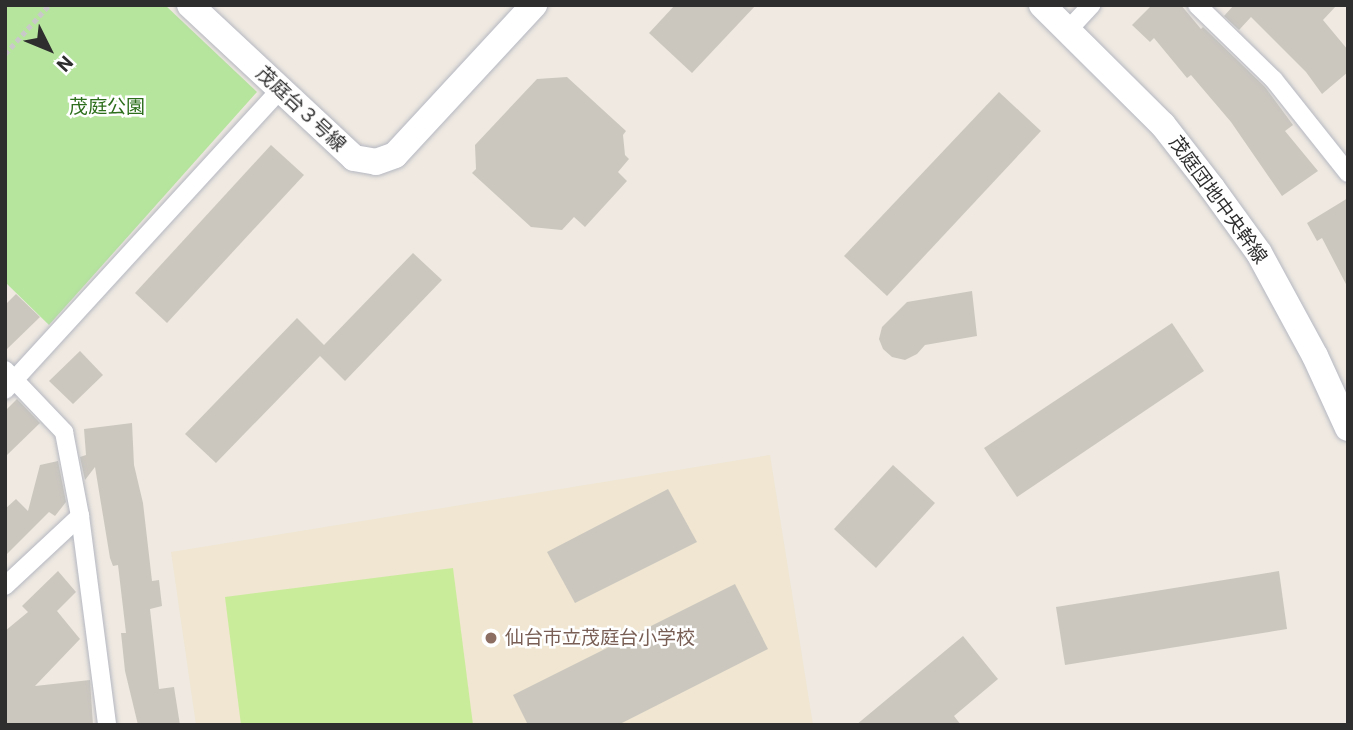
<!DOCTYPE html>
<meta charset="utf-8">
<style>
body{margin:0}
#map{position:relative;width:1353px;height:730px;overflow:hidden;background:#efe9e1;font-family:Roboto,"Noto Sans JP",sans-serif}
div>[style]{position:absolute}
.education>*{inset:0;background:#f0e6d1}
.green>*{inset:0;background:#b6e59e}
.pitch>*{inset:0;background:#c9ec9a}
.building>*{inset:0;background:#cbc7bf}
.path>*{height:4.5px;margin-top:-2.25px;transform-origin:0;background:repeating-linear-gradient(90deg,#c9c9c9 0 5px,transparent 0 8.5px)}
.roads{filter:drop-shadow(0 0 2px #b4b7c1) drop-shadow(0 0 2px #b4b7c1)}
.street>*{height:18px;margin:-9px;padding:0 9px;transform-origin:9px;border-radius:9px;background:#fff}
.secondary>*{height:26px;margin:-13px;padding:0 13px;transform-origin:13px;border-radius:13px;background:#fff}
.dots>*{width:19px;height:19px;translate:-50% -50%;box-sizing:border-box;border:4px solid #fff;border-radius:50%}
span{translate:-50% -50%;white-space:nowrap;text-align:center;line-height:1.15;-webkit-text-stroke:5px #fff;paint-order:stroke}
.park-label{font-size:19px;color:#2c6e1b}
.street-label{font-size:19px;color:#2e2e2e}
.education-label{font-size:19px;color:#785e54}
.left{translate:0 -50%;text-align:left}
.frame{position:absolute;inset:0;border:7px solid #2e2e2e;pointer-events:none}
.north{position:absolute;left:14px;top:14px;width:70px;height:70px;-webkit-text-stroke:5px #fff;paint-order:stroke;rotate:133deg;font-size:19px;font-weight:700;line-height:28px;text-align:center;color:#2e2e2e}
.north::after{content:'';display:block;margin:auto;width:24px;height:32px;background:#2e2e2e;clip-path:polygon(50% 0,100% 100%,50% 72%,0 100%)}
</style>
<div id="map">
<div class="education">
<i style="clip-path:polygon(770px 455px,813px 725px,196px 725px,171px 552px)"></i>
</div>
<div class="green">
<i style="clip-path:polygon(5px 5px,165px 5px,257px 92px,49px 325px,5px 282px)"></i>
</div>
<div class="pitch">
<i style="clip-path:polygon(453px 568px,473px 725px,241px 725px,225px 597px)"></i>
</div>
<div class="building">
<i style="clip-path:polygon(675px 5px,756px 5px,692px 73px,649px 33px)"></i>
<i style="clip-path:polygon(1152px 5px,1181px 5px,1201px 29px,1203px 27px,1265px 87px,1293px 125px,1285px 131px,1318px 171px,1282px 196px,1231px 122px,1191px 75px,1187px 78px,1154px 38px,1150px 42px,1132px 25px)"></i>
<i style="clip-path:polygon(1234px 5px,1337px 5px,1323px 20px,1348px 50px,1348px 72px,1322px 94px,1306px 72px,1251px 17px,1239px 30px,1224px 16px)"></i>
<i style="clip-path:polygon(567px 77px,626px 131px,623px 135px,625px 155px,629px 159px,618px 172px,627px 181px,585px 227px,574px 217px,562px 230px,531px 227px,472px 173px,476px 169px,475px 145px,537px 79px)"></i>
<i style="clip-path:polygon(999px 92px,1041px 131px,887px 296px,844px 256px)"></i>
<i style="clip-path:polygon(271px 145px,304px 175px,167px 323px,135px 293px)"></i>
<i style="clip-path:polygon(1348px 198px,1348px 288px,1322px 238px,1317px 241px,1307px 223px)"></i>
<i style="clip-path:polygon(413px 253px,442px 280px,345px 381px,320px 356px,216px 463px,185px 434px,297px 318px,324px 345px)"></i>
<i style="clip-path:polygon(972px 291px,977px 336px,925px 345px,917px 354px,905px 360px,892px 357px,883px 349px,879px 339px,882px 327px,907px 302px)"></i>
<i style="clip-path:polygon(16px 294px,40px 317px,5px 351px,5px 305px)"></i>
<i style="clip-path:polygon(1172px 323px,1204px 371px,1017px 497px,984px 448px)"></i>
<i style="clip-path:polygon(80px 351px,103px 375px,73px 404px,49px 381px)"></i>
<i style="clip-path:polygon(17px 399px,40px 423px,5px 457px,5px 411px)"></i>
<i style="clip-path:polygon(132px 423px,134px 465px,143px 503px,152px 581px,159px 580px,162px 606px,150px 609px,159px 689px,174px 687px,180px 725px,138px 725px,125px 671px,121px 633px,126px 633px,118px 565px,113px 566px,110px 558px,95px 467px,85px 480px,80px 457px,86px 455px,84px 429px)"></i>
<i style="clip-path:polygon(58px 461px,66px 502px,55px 516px,49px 512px,5px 556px,5px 509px,16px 499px,28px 511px,40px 465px)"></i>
<i style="clip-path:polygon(893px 465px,935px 503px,876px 568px,834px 529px)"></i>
<i style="clip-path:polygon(668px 489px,697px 542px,575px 603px,547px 552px)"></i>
<i style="clip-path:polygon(58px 571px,76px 592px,57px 611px,80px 639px,35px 686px,90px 680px,93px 725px,5px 725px,5px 631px,28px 612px,22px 606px)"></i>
<i style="clip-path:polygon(1279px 571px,1287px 629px,1065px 665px,1056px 607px)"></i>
<i style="clip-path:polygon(735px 584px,768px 649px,618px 725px,528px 725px,513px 695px)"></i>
<i style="clip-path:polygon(963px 636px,998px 679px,954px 716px,961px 725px,856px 725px)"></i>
</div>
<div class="path">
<i style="left:5px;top:54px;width:66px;rotate:-48.1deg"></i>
</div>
<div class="roads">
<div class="street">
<i style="left:1197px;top:5px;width:107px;rotate:44.2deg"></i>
<i style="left:1274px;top:80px;width:119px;rotate:51.5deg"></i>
<i style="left:1069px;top:29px;width:33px;rotate:-47deg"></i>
<i style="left:5px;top:370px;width:86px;rotate:46.4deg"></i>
<i style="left:64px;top:432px;width:86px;rotate:79.2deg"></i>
<i style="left:80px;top:516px;width:211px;rotate:82.6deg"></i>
<i style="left:5px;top:390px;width:407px;rotate:-47.5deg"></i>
<i style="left:5px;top:586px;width:103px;rotate:-43deg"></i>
</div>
<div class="secondary">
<i style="left:190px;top:5px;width:224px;rotate:43deg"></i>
<i style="left:354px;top:158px;width:22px;rotate:10deg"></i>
<i style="left:376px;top:162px;width:20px;rotate:-20deg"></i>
<i style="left:395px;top:155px;width:205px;rotate:-47.2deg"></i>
<i style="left:1042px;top:5px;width:170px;rotate:44.8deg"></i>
<i style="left:1163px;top:125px;width:80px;rotate:52.1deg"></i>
<i style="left:1212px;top:188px;width:80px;rotate:54.1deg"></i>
<i style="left:1259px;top:253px;width:117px;rotate:61.5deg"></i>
<i style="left:1315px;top:356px;width:79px;rotate:65.4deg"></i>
</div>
</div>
<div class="dots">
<i style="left:491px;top:638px;background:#8d6e63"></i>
</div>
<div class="park-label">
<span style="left:107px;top:107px">茂庭公園</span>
</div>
<div class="street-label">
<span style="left:301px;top:109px;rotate:43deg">茂庭台３号線</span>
<span style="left:1218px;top:200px;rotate:54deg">茂庭団地中央幹線</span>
</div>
<div class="education-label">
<span class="left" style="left:505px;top:638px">仙台市立茂庭台小学校</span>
</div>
<div class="frame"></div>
<div class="north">N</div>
</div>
